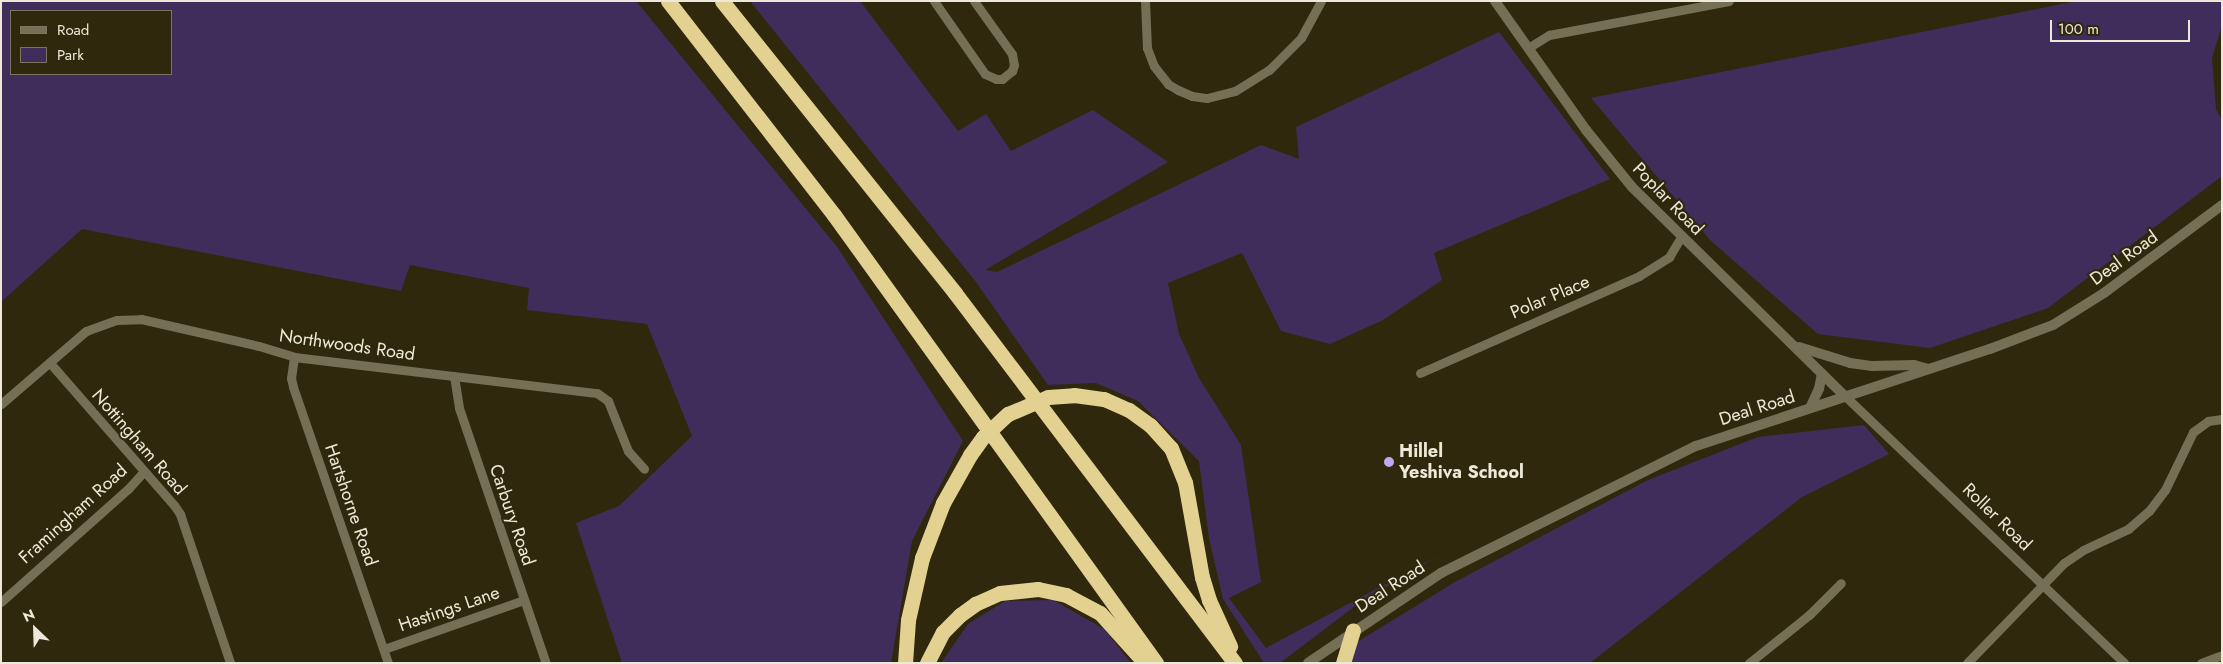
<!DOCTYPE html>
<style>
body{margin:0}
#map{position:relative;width:2223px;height:664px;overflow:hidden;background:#2f280c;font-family:Jost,sans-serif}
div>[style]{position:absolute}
.green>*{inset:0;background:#412d5c}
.minor>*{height:9px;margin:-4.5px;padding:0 4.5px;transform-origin:4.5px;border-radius:4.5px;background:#756f55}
.tertiary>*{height:10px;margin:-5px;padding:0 5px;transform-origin:5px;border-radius:5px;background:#756f55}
.motorway>*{height:15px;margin:-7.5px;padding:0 7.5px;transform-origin:7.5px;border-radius:7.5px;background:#e2d191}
.motorway-bridge>*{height:15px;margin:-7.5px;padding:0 7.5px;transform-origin:7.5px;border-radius:7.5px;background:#e2d191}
.dots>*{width:14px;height:14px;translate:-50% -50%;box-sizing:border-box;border:2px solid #2f280c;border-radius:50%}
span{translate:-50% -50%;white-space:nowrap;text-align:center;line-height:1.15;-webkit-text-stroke:4px #2f280c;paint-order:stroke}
.street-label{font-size:18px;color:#ede9d8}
.poi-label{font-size:18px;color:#ede9d8;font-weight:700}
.left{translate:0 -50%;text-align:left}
.frame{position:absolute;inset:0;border:2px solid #ede9d8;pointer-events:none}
.legend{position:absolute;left:10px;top:10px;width:162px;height:65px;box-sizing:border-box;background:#2f280c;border:1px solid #7b755e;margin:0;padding:6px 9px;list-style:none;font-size:15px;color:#ede9d8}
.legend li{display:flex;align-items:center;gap:10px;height:25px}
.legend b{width:25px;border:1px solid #7b755e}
.north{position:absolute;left:10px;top:604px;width:50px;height:50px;-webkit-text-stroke:4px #2f280c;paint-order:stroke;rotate:336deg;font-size:14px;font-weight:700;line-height:20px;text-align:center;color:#ede9d8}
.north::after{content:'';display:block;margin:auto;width:18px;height:22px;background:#ede9d8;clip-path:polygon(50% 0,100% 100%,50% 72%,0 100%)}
.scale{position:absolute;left:2050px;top:20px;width:140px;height:22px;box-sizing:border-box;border:2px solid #ede9d8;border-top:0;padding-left:6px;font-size:15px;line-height:18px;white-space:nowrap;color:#ede9d8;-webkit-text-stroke:4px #2f280c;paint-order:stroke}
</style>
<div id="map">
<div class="green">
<i style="clip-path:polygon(evenodd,1px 1px,636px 1px,838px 248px,963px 441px,912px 541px,891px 663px,622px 663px,576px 523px,619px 506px,692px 436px,647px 324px,527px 310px,529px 288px,410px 265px,401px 291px,82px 229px,1px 302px,1px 1px,171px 11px,171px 74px,11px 74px,11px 11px,171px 11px)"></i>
<i style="clip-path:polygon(750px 1px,860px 1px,958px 131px,986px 114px,1011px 151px,1093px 110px,1168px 162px,985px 270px,997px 272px,1261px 145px,1299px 159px,1296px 127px,1499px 32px,1610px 179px,1434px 253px,1442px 280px,1383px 320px,1330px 344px,1281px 331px,1242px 253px,1168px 283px,1179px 334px,1199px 378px,1241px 445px,1261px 582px,1229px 598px,1266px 648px,1440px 555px,1359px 603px,1280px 663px,1264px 663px,1223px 599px,1209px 538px,1199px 461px,1138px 401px,1096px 383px,1048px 385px,976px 282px)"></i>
<i style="clip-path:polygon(2077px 1px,2222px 1px,2222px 25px,2212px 58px,2216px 109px,2222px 121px,2222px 176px,2048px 308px,1930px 348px,1818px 334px,1711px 241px,1591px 98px)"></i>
<i style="clip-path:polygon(1864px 425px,1889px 454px,1802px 497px,1590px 663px,1351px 663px,1354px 644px,1455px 582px,1648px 480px,1758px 437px)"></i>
<i style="clip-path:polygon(1053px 600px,1104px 629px,1131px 663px,941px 663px,968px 624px,1005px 601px)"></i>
</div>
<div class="minor">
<i style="left:934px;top:1px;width:89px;rotate:55.1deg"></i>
<i style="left:985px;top:74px;width:12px;rotate:24deg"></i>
<i style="left:996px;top:79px;width:6px"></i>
<i style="left:1002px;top:79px;width:13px;rotate:-39deg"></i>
<i style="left:1012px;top:71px;width:6px;rotate:-72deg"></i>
<i style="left:1014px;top:65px;width:11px;rotate:-100deg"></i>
<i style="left:1012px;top:54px;width:65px;rotate:-125.6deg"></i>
<i style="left:1145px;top:1px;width:47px;rotate:87.6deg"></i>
<i style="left:1147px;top:48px;width:19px;rotate:69deg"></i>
<i style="left:1154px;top:66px;width:23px;rotate:52deg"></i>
<i style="left:1168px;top:84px;width:12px;rotate:31deg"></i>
<i style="left:1178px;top:90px;width:15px;rotate:23deg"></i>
<i style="left:1192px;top:96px;width:15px;rotate:8deg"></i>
<i style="left:1207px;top:98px;width:29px;rotate:-14deg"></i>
<i style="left:1235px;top:91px;width:40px;rotate:-32deg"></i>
<i style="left:1269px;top:70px;width:45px;rotate:-45deg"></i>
<i style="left:1301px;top:38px;width:42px;rotate:-61.6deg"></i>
<i style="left:1528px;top:48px;width:25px;rotate:-32deg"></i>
<i style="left:1549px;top:35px;width:183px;rotate:-10.7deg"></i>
<i style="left:294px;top:357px;width:21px;rotate:98deg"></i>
<i style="left:291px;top:378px;width:9px;rotate:77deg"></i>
<i style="left:293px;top:387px;width:292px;rotate:71deg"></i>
<i style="left:50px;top:363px;width:189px;rotate:48.9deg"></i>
<i style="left:174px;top:505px;width:11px;rotate:56deg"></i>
<i style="left:180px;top:514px;width:157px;rotate:71.4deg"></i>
<i style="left:1420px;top:373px;width:240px;rotate:-23.9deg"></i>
<i style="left:1639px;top:276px;width:36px;rotate:-32deg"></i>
<i style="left:1669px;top:257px;width:23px;rotate:-59deg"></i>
<i style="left:454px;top:376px;width:32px;rotate:81deg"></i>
<i style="left:459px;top:408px;width:269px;rotate:71.2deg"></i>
<i style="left:1845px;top:396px;width:386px;rotate:43.7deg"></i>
<i style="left:1px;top:404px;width:112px;rotate:-40.7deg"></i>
<i style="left:86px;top:331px;width:33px;rotate:-20deg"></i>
<i style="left:117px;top:320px;width:24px;rotate:-2deg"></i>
<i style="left:141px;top:319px;width:121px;rotate:12.9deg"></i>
<i style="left:259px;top:346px;width:37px;rotate:17deg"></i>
<i style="left:294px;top:357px;width:305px;rotate:6.8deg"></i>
<i style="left:597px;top:393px;width:14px;rotate:36deg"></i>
<i style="left:608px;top:401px;width:54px;rotate:68.2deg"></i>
<i style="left:628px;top:451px;width:24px;rotate:48deg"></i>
<i style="left:1px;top:602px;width:170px;rotate:-41.7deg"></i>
<i style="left:128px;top:489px;width:24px;rotate:-48deg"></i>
<i style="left:384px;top:649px;width:148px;rotate:-19.3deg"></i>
<i style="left:1749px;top:663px;width:77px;rotate:-38.7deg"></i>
<i style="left:1809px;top:615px;width:45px;rotate:-45deg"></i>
<i style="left:1967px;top:663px;width:139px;rotate:-45.9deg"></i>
<i style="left:2064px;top:563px;width:23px;rotate:-34deg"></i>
<i style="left:2083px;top:550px;width:50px;rotate:-25deg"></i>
<i style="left:2128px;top:529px;width:28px;rotate:-41deg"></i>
<i style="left:2149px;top:511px;width:26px;rotate:-53deg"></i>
<i style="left:2165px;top:490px;width:64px;rotate:-64.2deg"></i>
<i style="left:2193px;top:432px;width:19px;rotate:-36deg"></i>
<i style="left:2208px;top:421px;width:14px;rotate:-8deg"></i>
<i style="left:2201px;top:663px;width:22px;rotate:-21deg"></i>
</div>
<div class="tertiary">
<i style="left:1495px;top:1px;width:158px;rotate:54.8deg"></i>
<i style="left:1586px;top:130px;width:73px;rotate:51.1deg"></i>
<i style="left:1632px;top:187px;width:298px;rotate:44.5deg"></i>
<i style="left:1799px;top:347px;width:53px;rotate:17.4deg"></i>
<i style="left:1850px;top:363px;width:21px;rotate:8deg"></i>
<i style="left:1871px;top:366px;width:43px;rotate:-1.3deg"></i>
<i style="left:1914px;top:365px;width:15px;rotate:16deg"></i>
<i style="left:1810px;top:408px;width:21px;rotate:-65deg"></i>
<i style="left:1819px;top:389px;width:15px;rotate:-79deg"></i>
<i style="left:1308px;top:663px;width:161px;rotate:-34.1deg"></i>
<i style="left:1441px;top:573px;width:285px;rotate:-26.5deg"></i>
<i style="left:1696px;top:446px;width:310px;rotate:-18.3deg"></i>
<i style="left:1990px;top:349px;width:67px;rotate:-20.9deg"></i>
<i style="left:2053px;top:325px;width:60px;rotate:-32.1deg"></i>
<i style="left:2104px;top:293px;width:147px;rotate:-36.7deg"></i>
</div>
<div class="motorway">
<i style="left:668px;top:1px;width:271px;rotate:52.2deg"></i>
<i style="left:834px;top:215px;width:552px;rotate:54.29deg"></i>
<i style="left:722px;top:1px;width:374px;rotate:51.4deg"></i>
<i style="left:955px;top:293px;width:464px;rotate:52.9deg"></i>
<i style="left:1074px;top:395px;width:30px;rotate:8deg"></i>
<i style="left:1104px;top:399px;width:27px;rotate:24deg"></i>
<i style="left:1129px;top:410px;width:26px;rotate:36deg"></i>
<i style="left:1150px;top:425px;width:31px;rotate:48deg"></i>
<i style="left:1171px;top:448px;width:37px;rotate:68deg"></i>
<i style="left:1185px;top:482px;width:97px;rotate:79.9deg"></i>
<i style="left:1202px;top:577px;width:24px;rotate:73deg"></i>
<i style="left:1209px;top:600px;width:51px;rotate:65.5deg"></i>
<i style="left:905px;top:663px;width:43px;rotate:-86deg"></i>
<i style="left:908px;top:620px;width:64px;rotate:-77.3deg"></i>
<i style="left:922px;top:558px;width:59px;rotate:-69.1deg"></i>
<i style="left:943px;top:503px;width:55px;rotate:-60.6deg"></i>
<i style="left:927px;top:663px;width:35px;rotate:-63deg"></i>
<i style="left:943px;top:632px;width:24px;rotate:-45deg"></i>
<i style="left:960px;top:615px;width:19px;rotate:-36deg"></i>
<i style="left:975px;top:604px;width:27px;rotate:-24deg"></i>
<i style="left:1000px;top:593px;width:38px;rotate:-6deg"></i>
<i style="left:1038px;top:589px;width:29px;rotate:12deg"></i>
<i style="left:1066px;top:595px;width:38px;rotate:28deg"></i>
<i style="left:1100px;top:613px;width:67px;rotate:48deg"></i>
<i style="left:1343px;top:663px;width:34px;rotate:-73deg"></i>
</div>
<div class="motorway-bridge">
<i style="left:970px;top:455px;width:22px;rotate:-54deg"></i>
<i style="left:983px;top:437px;width:34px;rotate:-43deg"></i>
<i style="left:1008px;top:414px;width:43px;rotate:-23deg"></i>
<i style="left:1048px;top:397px;width:26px;rotate:-4deg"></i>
</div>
<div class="dots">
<i style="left:1389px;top:462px;background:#c4a7f1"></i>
</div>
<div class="street-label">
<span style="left:1668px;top:199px;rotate:46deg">Poplar Road</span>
<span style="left:2124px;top:258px;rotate:-36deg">Deal Road</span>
<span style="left:1550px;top:297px;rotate:-23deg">Polar Place</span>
<span style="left:347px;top:345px;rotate:8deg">Northwoods Road</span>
<span style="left:1757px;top:408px;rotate:-18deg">Deal Road</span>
<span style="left:139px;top:442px;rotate:49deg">Nottingham Road</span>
<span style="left:351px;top:505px;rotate:71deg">Hartshorne Road</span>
<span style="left:73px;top:514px;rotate:-42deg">Framingham Road</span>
<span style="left:512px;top:515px;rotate:71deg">Carbury Road</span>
<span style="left:1997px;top:517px;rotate:44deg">Roller Road</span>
<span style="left:1390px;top:587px;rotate:-33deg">Deal Road</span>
<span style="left:449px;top:609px;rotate:-19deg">Hastings Lane</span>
</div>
<div class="poi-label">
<span class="left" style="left:1399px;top:462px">Hillel<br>Yeshiva School</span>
</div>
<div class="frame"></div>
<ul class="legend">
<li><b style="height:6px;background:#756f55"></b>Road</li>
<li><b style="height:14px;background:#412d5c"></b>Park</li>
</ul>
<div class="north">N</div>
<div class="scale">100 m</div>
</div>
